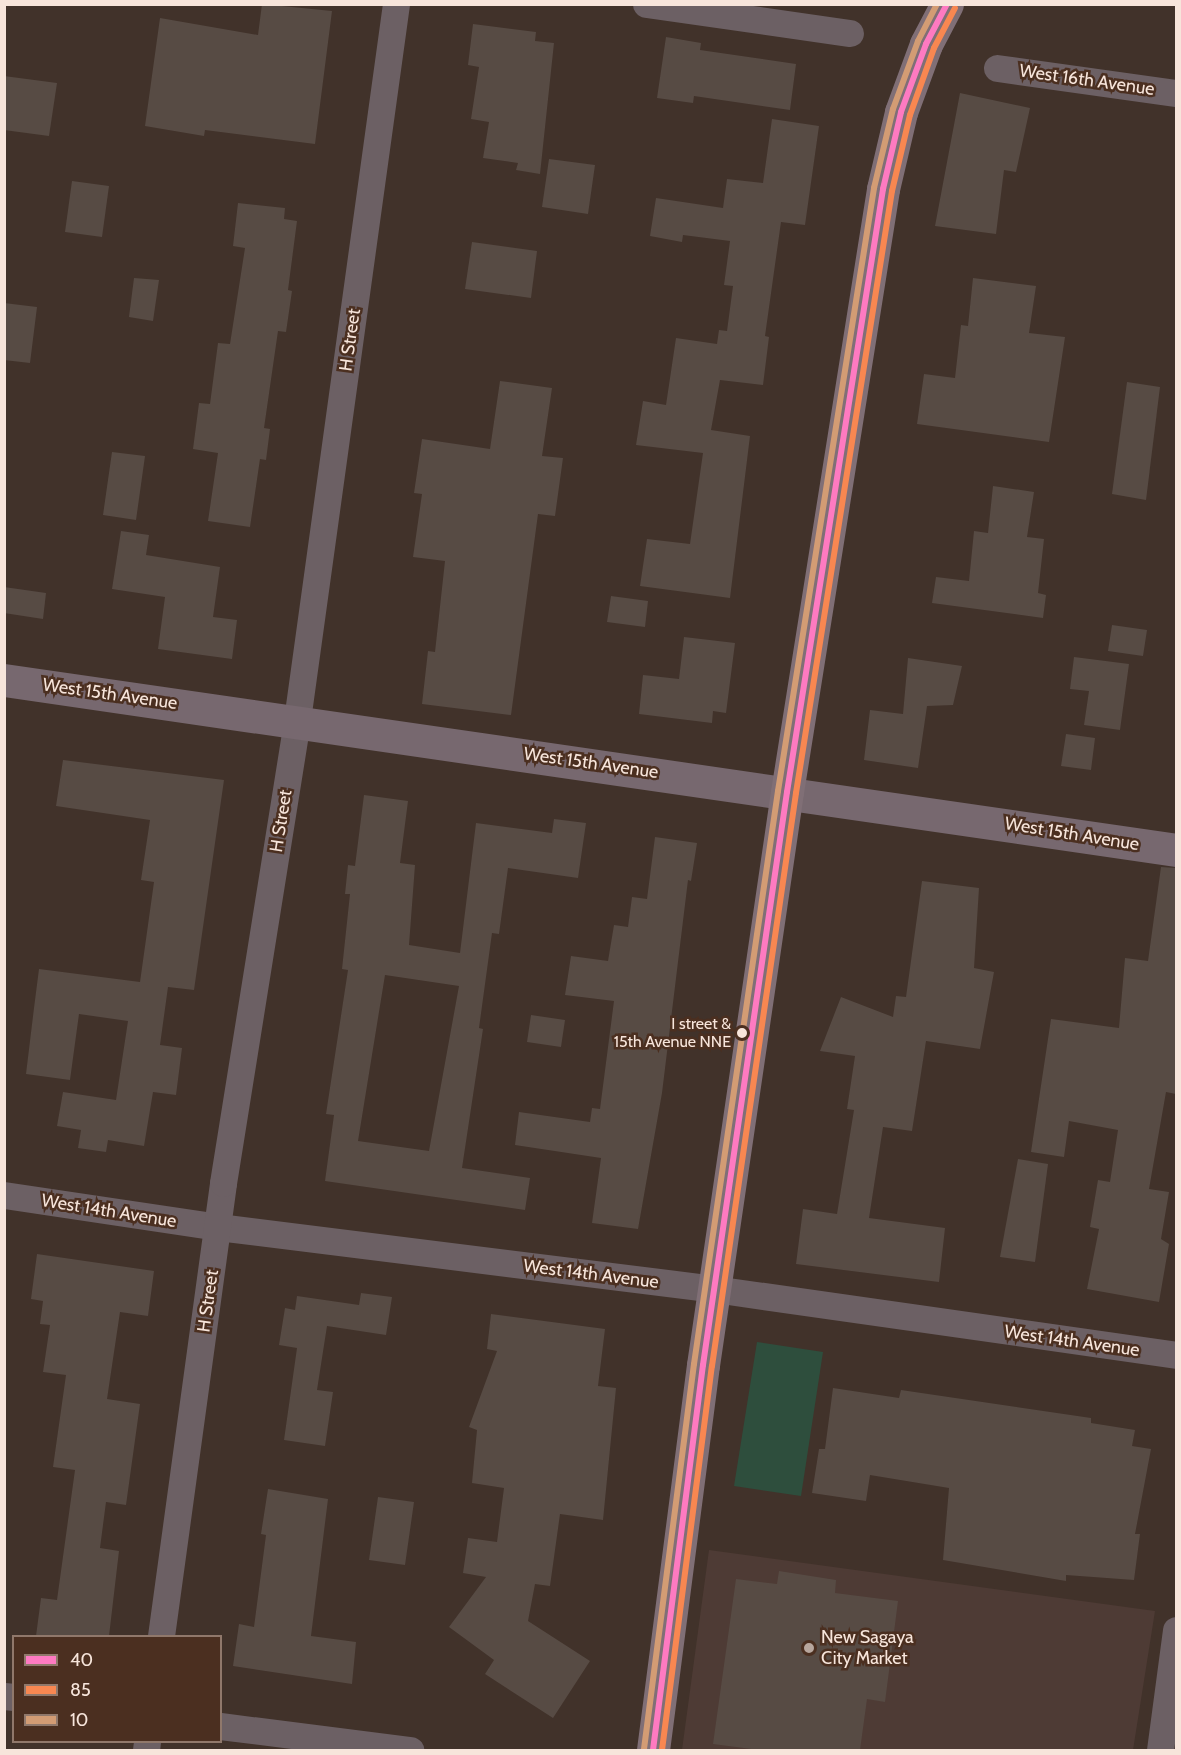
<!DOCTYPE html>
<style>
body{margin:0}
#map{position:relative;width:1181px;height:1755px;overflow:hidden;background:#41322a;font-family:Cabin,sans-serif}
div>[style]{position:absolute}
.commercial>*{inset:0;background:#4e3b35}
.green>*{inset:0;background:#2e4e3d}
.building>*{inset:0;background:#574b44}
.minor>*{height:27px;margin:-13.5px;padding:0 13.5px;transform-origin:13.5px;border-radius:13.5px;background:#6c6064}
.secondary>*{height:33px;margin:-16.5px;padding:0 16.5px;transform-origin:16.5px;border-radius:16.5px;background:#77686f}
.primary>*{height:33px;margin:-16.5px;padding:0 16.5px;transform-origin:16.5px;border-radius:16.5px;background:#806f76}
.bus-1>*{height:6px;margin:-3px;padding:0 3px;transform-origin:3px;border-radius:3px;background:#fe7ac1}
.bus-2>*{height:6px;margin:-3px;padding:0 3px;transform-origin:3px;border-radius:3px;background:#f88751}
.bus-3>*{height:6px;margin:-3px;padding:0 3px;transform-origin:3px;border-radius:3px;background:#d39c74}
.dots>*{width:16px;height:16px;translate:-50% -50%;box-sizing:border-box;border:3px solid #4b2f20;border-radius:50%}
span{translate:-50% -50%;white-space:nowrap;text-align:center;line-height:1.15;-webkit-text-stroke:5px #4b2f20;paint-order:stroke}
.bus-label{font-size:16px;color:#f7e5db}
.right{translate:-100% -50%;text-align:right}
.street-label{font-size:18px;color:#f7e5db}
.poi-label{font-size:18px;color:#f7e5db}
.left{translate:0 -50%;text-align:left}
.frame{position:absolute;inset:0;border:6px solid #f7e5db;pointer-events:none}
.legend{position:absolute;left:12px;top:1635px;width:210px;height:108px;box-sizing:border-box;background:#4b2f20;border:2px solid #90786b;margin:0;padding:8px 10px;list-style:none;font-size:18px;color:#f7e5db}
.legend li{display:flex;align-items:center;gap:12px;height:30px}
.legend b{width:30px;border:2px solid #90786b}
</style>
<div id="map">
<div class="commercial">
<i style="clip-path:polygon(709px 1550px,1155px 1611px,1133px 1750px,682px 1750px)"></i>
</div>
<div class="green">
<i style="clip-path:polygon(757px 1342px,823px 1352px,801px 1496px,734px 1486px)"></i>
</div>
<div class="building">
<i style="clip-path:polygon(262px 4px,332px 11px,315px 144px,205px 130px,204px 136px,145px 126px,160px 18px,258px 35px)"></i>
<i style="clip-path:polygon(473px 24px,536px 32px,535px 41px,554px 43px,540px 174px,516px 170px,518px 163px,483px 158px,489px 122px,471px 119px,479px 67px,468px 65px)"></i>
<i style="clip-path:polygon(666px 37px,701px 43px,700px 50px,796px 64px,790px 110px,694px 96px,693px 103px,657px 98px)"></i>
<i style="clip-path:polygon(4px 76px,57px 83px,49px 136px,4px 130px)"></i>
<i style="clip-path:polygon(960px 93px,1030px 108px,1016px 172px,1004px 170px,996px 234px,935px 226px)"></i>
<i style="clip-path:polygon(772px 119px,819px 126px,805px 225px,781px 222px,765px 336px,769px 337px,763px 385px,720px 380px,711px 430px,750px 436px,730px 598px,640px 586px,647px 539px,690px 544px,703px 453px,636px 445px,643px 401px,666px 405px,676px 338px,717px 344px,719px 330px,727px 331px,733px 286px,724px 285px,730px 241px,683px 235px,682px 242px,650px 236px,656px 198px,723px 208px,727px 179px,763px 183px)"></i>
<i style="clip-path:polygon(549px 159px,595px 165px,588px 214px,542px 207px)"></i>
<i style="clip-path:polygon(72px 181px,109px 186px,102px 237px,65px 232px)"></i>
<i style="clip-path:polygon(238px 203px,285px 208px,284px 219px,297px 221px,288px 290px,292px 291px,286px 332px,278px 331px,264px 428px,270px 429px,266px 460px,260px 459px,250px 527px,208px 521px,218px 453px,193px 449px,199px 403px,210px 404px,218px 343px,230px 344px,245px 248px,233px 246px)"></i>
<i style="clip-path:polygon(472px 242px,537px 251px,531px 298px,465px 289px)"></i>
<i style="clip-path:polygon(134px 278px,159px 280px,153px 321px,129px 317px)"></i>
<i style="clip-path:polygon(973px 278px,1036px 286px,1029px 333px,1065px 337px,1049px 442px,917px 424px,924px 374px,955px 378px,961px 325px,968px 326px)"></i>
<i style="clip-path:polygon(4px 303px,37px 307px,30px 363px,4px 360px)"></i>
<i style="clip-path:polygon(500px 381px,552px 388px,542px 456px,563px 458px,555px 516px,538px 514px,511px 715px,422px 704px,428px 651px,435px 652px,445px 561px,413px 557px,422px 494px,414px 493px,422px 439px,490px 449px)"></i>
<i style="clip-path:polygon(1127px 382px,1160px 387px,1146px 500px,1112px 494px)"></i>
<i style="clip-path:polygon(112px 452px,145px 456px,136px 520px,103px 515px)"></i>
<i style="clip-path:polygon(993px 486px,1034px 492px,1027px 537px,1044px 539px,1038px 593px,1046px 595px,1043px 618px,932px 603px,936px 577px,969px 581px,974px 531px,988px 533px)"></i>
<i style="clip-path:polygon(121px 531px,149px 535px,146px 555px,220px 567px,213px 617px,237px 620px,232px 659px,158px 649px,165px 597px,112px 589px)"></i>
<i style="clip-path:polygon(4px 587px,46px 593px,43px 619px,4px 613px)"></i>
<i style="clip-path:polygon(611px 596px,648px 601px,645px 627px,607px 622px)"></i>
<i style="clip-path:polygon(1112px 625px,1147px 630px,1143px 656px,1108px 651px)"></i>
<i style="clip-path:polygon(684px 637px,735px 643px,726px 713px,713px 711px,712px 723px,639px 714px,643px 675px,679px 679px)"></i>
<i style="clip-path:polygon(1074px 657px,1129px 664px,1120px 730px,1084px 725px,1089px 691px,1070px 689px)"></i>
<i style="clip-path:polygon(908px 658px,962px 666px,953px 705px,927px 706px,918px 768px,864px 760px,870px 710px,903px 714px)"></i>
<i style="clip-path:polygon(1066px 734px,1095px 738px,1091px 770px,1061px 766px)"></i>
<i style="clip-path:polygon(63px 760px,224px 780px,194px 990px,168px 987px,160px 1045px,182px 1048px,176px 1095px,153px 1092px,144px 1146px,108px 1140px,106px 1152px,78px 1148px,81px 1130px,57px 1126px,63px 1092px,116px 1100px,128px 1021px,79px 1014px,70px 1080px,26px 1074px,34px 1008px,39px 969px,140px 982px,154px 882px,141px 880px,150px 820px,56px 806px)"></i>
<i style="clip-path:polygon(evenodd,364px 795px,408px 801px,400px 863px,415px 865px,409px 945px,460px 953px,476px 823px,552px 833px,554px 819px,586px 823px,578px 878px,508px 868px,499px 934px,492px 933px,479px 1028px,483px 1029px,462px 1168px,530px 1178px,525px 1210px,325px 1181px,334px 1115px,326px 1114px,348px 970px,342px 969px,350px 894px,345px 894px,348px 865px,355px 866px,364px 795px,385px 975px,459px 986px,429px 1151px,358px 1141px,385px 975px)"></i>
<i style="clip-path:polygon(655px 837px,697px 843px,691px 881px,688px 880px,662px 1093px,638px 1229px,592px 1223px,601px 1158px,515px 1145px,519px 1112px,590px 1122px,592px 1108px,600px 1109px,614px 1001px,565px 995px,571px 956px,608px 961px,614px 925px,628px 927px,632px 897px,647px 899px)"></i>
<i style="clip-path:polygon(1161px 867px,1176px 868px,1176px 1094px,1166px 1092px,1149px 1189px,1169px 1192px,1161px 1239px,1169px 1244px,1159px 1302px,1087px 1289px,1099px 1229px,1090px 1227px,1098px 1180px,1110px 1182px,1118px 1130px,1069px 1121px,1064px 1157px,1031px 1152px,1051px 1019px,1119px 1028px,1125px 958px,1148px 961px)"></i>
<i style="clip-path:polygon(922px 881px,979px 888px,974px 968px,994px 972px,980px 1049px,926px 1041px,912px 1131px,883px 1127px,869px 1218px,945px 1228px,939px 1282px,796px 1264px,803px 1209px,837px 1214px,854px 1110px,847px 1109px,855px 1056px,820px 1051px,841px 997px,893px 1017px,896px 996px,906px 997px)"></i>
<i style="clip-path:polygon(531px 1015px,565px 1020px,561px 1047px,527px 1042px)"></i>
<i style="clip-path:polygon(1018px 1159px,1048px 1164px,1035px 1262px,1000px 1257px)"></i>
<i style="clip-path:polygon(37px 1254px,154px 1271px,148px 1316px,120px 1312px,107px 1399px,140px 1404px,126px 1505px,106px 1502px,100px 1548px,119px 1551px,109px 1636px,36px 1636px,41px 1598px,57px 1600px,75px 1470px,53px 1467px,66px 1375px,43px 1372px,50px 1325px,40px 1324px,43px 1301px,31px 1299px)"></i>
<i style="clip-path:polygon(361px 1293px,392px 1297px,386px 1335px,327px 1326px,317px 1390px,333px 1392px,325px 1446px,284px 1440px,297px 1348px,279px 1345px,285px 1308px,295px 1310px,297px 1296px,359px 1305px)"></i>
<i style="clip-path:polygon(491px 1314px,605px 1329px,598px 1386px,616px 1388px,603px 1520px,560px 1514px,550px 1586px,535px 1584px,528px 1621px,590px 1661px,553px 1718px,485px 1674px,494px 1660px,449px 1627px,486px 1577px,463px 1573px,468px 1538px,497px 1542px,504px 1488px,472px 1483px,477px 1430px,469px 1427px,497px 1351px,487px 1349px)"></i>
<i style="clip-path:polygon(833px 1388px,899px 1398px,901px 1390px,1091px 1418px,1091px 1423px,1135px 1430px,1132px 1446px,1151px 1449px,1135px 1534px,1140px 1534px,1134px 1580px,1066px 1575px,1066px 1581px,943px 1560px,949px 1488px,870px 1475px,866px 1501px,812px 1493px,819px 1449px,825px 1449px)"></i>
<i style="clip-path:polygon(268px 1489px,328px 1499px,311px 1636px,356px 1642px,352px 1684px,233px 1666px,239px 1624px,254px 1627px,266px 1535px,261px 1534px)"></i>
<i style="clip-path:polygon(378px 1497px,414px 1502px,405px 1565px,369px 1560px)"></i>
<i style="clip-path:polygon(779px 1571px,836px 1580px,835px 1593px,898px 1601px,885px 1702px,867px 1699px,860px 1750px,759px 1750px,713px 1744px,736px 1579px,777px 1584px)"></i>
</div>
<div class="minor">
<i style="left:646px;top:4px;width:206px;rotate:8.1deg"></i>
<i style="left:997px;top:68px;width:181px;rotate:8deg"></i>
<i style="left:4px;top:1195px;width:216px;rotate:8.5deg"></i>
<i style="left:218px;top:1227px;width:500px;rotate:7.1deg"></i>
<i style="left:714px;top:1289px;width:467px;rotate:8.1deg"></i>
<i style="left:161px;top:1636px;width:457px;rotate:-82.2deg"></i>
<i style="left:223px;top:1183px;width:469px;rotate:-80.9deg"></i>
<i style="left:297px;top:720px;width:723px;rotate:-82.13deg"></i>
<i style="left:4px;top:1696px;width:10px;rotate:6deg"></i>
<i style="left:220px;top:1726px;width:192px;rotate:7.2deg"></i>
<i style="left:146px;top:1750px;width:8px;rotate:-83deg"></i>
<i style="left:1160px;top:1750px;width:121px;rotate:-82.4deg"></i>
</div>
<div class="secondary">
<i style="left:4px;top:680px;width:1184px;rotate:8.25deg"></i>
</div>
<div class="primary">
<i style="left:653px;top:1750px;width:388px;rotate:-82.6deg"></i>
<i style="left:703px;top:1365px;width:579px;rotate:-81.66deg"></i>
<i style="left:787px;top:792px;width:611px;rotate:-80.95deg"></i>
<i style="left:883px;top:189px;width:79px;rotate:-76.8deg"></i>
<i style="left:901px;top:112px;width:72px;rotate:-69.8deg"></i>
<i style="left:926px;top:44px;width:45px;rotate:-62.3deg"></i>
</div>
<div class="bus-1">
<i style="left:653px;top:1750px;width:388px;rotate:-82.6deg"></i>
<i style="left:703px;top:1365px;width:579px;rotate:-81.66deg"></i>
<i style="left:787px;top:792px;width:611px;rotate:-80.95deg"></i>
<i style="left:883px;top:189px;width:79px;rotate:-76.8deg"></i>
<i style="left:901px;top:112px;width:72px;rotate:-69.8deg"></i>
<i style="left:926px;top:44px;width:45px;rotate:-62.3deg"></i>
</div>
<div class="bus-2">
<i style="left:662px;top:1750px;width:387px;rotate:-82.6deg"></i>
<i style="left:712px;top:1366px;width:579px;rotate:-81.66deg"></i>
<i style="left:796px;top:793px;width:610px;rotate:-80.94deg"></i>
<i style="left:892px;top:191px;width:78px;rotate:-76.7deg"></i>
<i style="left:910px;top:115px;width:71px;rotate:-70.3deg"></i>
<i style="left:934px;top:48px;width:45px;rotate:-62.3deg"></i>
</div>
<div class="bus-3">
<i style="left:644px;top:1749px;width:388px;rotate:-82.6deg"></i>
<i style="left:694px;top:1364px;width:579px;rotate:-81.66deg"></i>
<i style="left:778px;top:791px;width:611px;rotate:-80.95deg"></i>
<i style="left:874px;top:188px;width:81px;rotate:-76.5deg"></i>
<i style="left:893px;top:109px;width:72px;rotate:-69.8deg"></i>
<i style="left:918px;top:41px;width:42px;rotate:-62.8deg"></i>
</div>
<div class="dots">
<i style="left:742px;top:1033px;background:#f7e5db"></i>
<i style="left:809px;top:1648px;background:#b7a69d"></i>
</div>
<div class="bus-label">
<span class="right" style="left:731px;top:1033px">I street &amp;<br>15th Avenue NNE</span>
</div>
<div class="street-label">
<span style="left:1087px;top:80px;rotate:8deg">West 16th Avenue</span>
<span style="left:350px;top:340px;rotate:-82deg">H Street</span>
<span style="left:110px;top:694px;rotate:8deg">West 15th Avenue</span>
<span style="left:591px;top:763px;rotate:8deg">West 15th Avenue</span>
<span style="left:281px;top:821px;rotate:-81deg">H Street</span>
<span style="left:1072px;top:834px;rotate:9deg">West 15th Avenue</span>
<span style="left:109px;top:1211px;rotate:9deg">West 14th Avenue</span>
<span style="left:591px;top:1274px;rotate:7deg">West 14th Avenue</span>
<span style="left:208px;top:1301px;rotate:-82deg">H Street</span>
<span style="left:1072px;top:1341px;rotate:8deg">West 14th Avenue</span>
</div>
<div class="poi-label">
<span class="left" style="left:821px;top:1648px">New Sagaya<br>City Market</span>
</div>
<div class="frame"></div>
<ul class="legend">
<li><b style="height:8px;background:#fe7ac1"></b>40</li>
<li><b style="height:8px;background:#f88751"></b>85</li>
<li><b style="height:8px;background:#d39c74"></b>10</li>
</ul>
</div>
